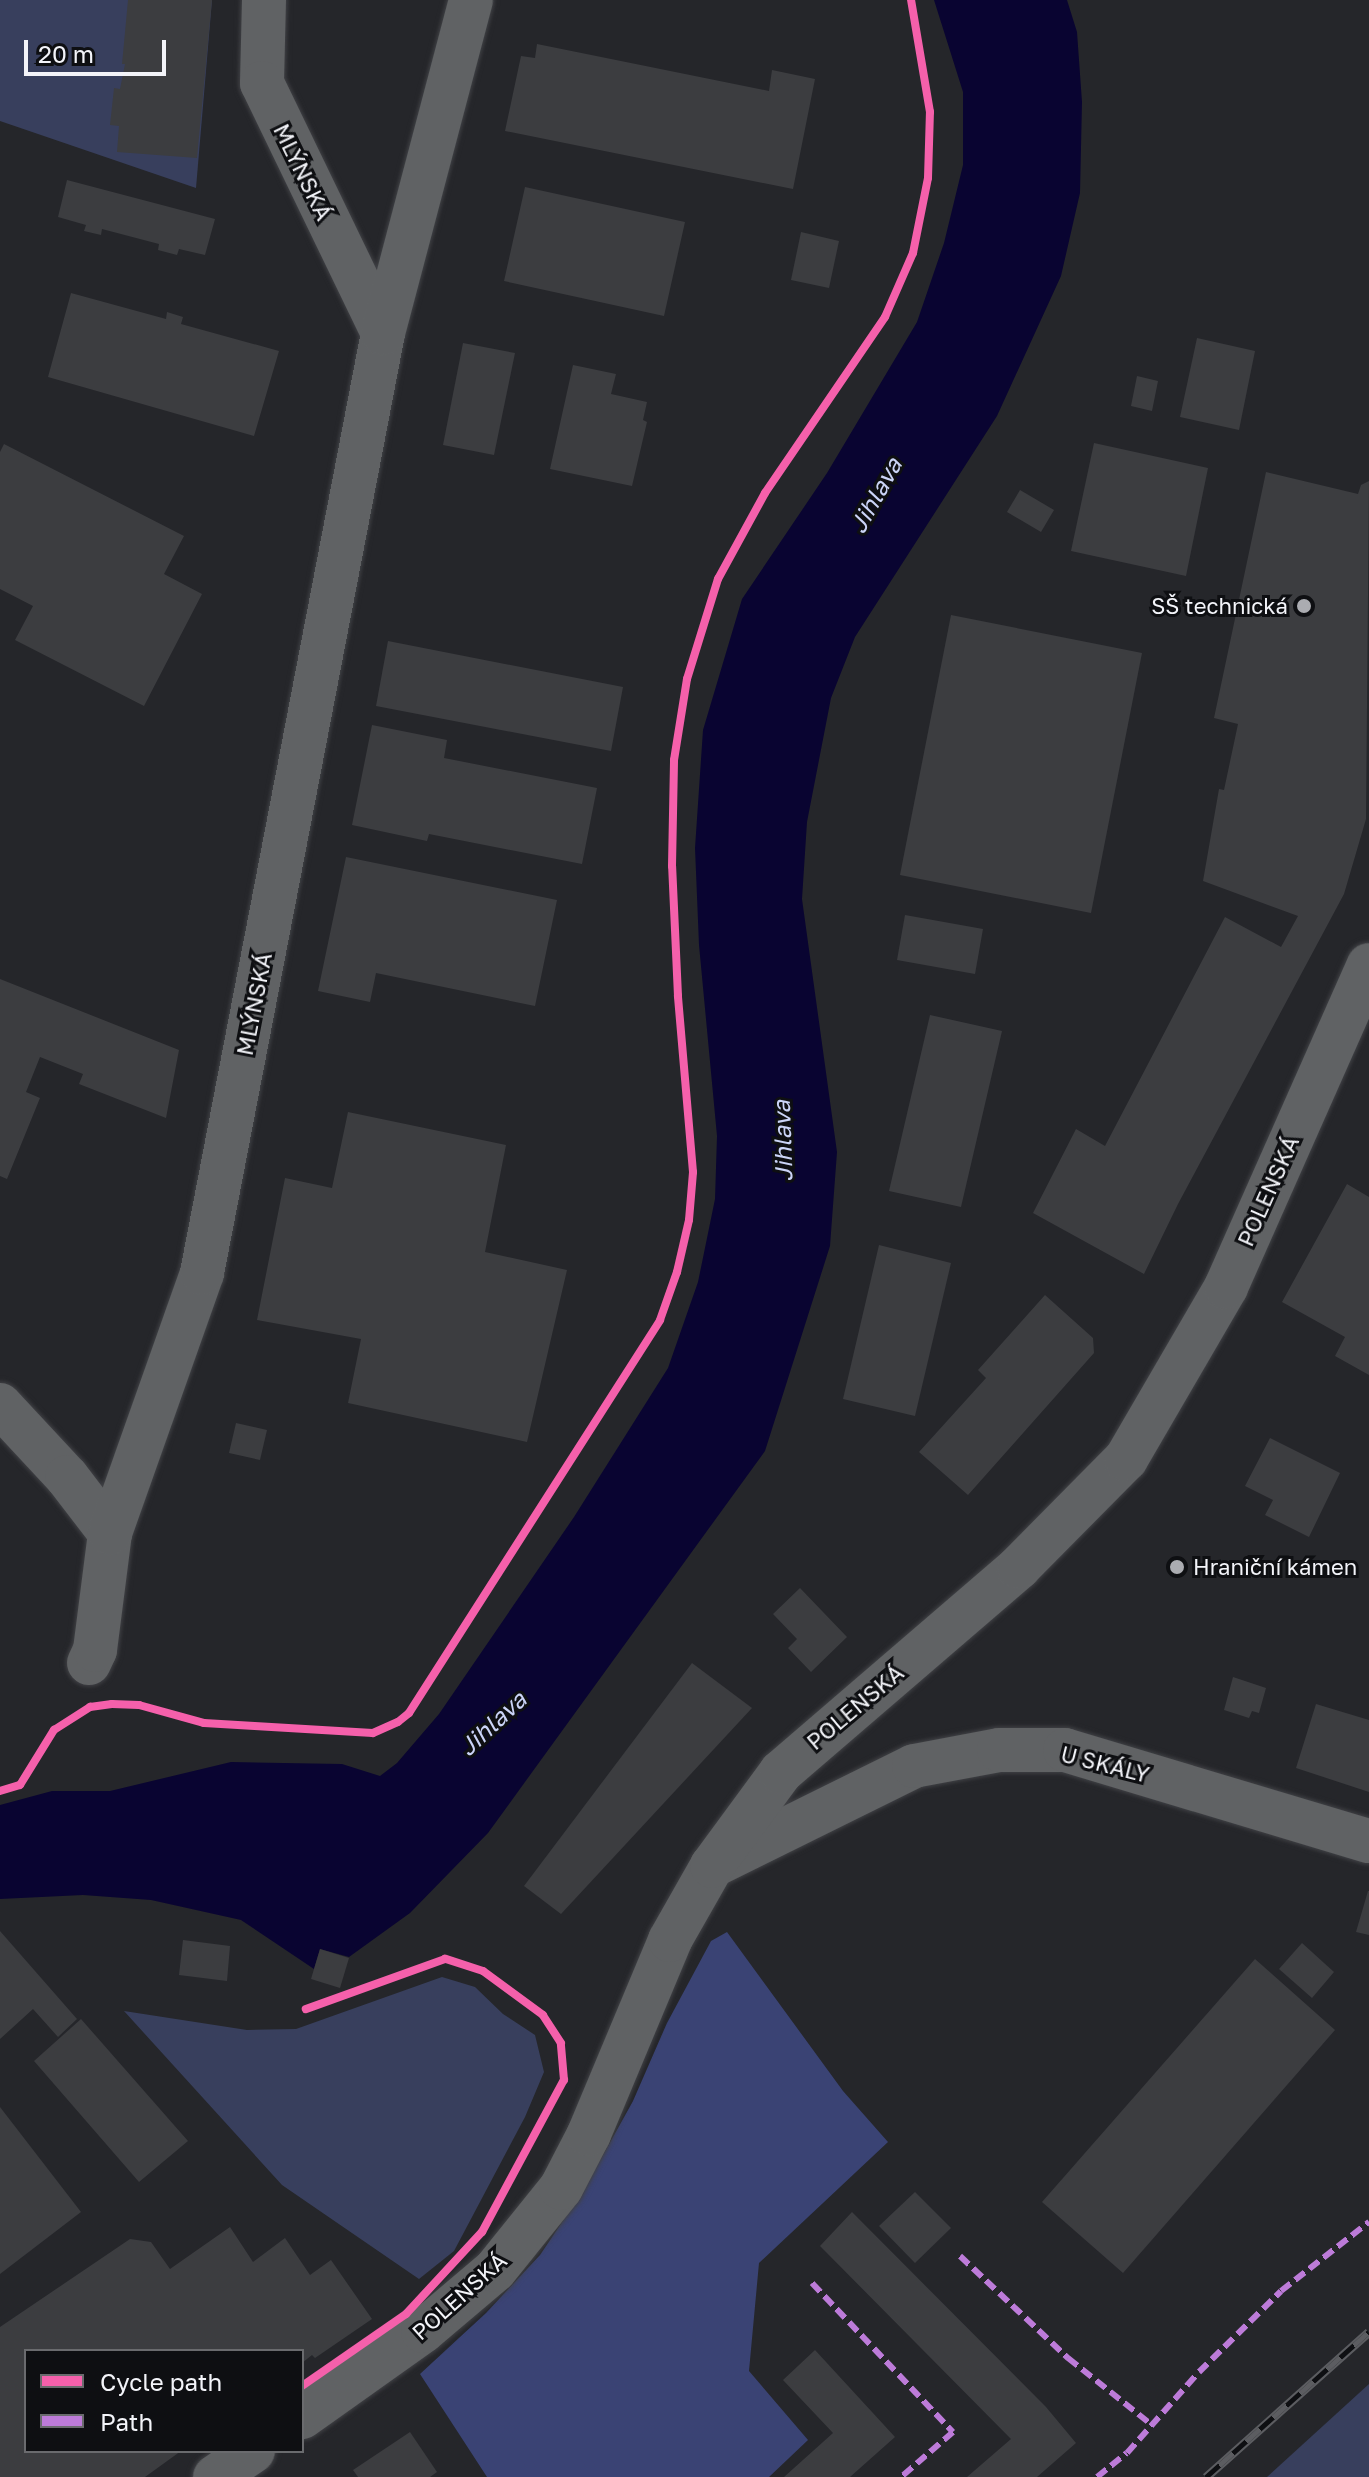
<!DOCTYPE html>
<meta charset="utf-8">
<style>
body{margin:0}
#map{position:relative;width:1369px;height:2477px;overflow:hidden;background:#25262a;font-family:"Golos Text",sans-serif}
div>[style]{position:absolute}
.green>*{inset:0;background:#383f5d}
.forest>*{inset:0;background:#3a4374}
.water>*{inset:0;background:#090431}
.building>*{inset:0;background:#3c3d40}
.roads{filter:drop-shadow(0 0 2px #404145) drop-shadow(0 0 2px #404145)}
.minor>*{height:44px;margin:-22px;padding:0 22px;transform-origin:22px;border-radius:22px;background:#606264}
.tertiary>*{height:44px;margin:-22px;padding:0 22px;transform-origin:22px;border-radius:22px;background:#606264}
.rail>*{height:9px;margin-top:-4.5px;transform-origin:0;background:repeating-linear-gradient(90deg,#0e0f12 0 18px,#5c5d61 0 36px);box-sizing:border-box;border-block:2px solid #5c5d61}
.quiet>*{height:6px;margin-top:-3px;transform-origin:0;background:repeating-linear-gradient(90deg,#bd7bd9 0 12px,transparent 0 18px)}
.cycleway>*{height:8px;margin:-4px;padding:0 4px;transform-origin:4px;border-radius:4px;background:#f560ab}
.dots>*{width:22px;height:22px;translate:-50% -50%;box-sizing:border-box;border:4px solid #0e0f12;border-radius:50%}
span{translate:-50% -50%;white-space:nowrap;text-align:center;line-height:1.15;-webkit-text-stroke:6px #0e0f12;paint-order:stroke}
.street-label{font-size:22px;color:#f3f4f9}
.poi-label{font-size:22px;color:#f3f4f9}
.right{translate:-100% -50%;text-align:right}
.left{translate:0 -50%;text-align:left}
.water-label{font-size:24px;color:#cbd4f7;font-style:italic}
.legend{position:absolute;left:24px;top:2349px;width:280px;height:104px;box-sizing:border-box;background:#0e0f12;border:2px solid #6a6b6e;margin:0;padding:10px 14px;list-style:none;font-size:24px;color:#f3f4f9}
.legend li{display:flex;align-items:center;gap:16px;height:40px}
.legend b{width:40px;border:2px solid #6a6b6e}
.scale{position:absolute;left:24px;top:40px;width:142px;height:36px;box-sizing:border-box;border:4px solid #f3f4f9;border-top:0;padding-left:10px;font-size:24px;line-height:28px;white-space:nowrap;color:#f3f4f9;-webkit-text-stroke:6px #0e0f12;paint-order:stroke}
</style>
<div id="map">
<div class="green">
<i style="clip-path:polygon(0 0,212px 0,196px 188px,0 121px)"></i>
<i style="clip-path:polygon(442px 1977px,475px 1987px,503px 2014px,535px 2035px,544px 2072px,525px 2117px,454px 2251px,419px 2279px,282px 2185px,124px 2011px,247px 2030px,296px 2029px)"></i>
<i style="clip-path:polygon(1369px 2384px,1369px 2477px,1267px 2477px)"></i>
</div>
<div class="forest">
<i style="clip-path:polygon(727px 1932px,843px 2091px,888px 2142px,759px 2263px,749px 2371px,808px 2440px,769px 2477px,487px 2477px,420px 2374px,486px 2313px,540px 2255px,583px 2191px,633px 2101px,667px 2023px,711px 1941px)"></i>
</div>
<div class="water">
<i style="clip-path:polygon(934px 0,1067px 0,1077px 32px,1082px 102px,1080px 193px,1061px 276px,997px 416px,855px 637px,831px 698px,807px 822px,802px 899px,837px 1152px,830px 1246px,765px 1451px,488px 1833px,410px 1913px,349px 1957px,320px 1949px,314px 1969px,241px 1920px,151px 1900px,83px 1895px,0 1899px,0 1805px,52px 1791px,110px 1791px,231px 1762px,342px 1764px,380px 1776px,397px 1763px,439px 1714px,574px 1517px,668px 1368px,698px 1282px,715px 1199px,717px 1136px,699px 945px,695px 848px,703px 730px,742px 599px,827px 473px,917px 322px,944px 243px,963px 165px,963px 92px)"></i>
</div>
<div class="building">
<i style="clip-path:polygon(128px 0,212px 0,197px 158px,117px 152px,119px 126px,110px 125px,114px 88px,120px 89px,125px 64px,122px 64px)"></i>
<i style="clip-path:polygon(537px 44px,769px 91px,772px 70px,815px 79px,793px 189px,505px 131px,521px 56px,535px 58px)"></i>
<i style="clip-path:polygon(67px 180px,215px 219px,205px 255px,179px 249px,177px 255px,158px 250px,159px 244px,102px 229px,101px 235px,84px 231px,86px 225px,58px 217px)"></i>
<i style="clip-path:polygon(525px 187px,685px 222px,664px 316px,504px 281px)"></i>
<i style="clip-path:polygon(801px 232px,839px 241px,829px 288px,791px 280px)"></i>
<i style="clip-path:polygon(71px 293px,166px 319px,167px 312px,183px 317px,181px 324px,279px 351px,254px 436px,48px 377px)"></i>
<i style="clip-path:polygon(1197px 338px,1255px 351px,1239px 430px,1180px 417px)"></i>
<i style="clip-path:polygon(463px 343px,515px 353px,494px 455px,443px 445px)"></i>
<i style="clip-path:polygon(573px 365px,616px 374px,611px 394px,647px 402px,643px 420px,647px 422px,632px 486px,550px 469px)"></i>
<i style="clip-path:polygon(1137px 376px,1158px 381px,1152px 411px,1131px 406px)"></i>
<i style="clip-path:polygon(1094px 443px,1208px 468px,1186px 576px,1071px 551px)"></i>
<i style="clip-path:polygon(4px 444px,184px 536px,164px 574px,202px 594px,144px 706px,15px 640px,33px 606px,0 589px,0 452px)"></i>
<i style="clip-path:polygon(1266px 472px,1358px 494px,1361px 485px,1369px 481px,1366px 819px,1344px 894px,1178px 1204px,1144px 1274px,1033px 1213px,1076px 1129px,1105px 1146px,1225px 917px,1281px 947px,1298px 916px,1203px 881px,1219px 789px,1224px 790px,1238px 724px,1214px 718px)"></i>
<i style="clip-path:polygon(1020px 490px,1054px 510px,1041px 532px,1007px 512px)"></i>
<i style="clip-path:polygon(951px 615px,1142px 653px,1091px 913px,900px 875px)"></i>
<i style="clip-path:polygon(388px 641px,623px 687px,611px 751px,376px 706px)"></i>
<i style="clip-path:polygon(372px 725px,447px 740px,444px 758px,597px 788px,582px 864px,429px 834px,427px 841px,352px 825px)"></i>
<i style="clip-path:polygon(346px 857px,557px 900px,535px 1006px,376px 973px,370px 1002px,318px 991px)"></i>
<i style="clip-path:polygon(905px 915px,983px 929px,975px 974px,897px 960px)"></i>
<i style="clip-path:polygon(0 979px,179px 1050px,166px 1118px,79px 1084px,83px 1074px,40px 1057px,26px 1092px,40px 1098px,7px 1179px,0 1176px)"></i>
<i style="clip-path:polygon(930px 1015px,1002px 1031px,961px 1207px,889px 1191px)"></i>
<i style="clip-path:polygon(348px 1112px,506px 1145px,485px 1252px,567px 1270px,527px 1442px,348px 1403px,361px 1339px,257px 1320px,285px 1178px,332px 1188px)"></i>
<i style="clip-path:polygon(1347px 1184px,1369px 1197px,1369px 1375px,1335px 1356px,1345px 1337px,1282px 1302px)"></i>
<i style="clip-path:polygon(879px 1245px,951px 1263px,915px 1416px,843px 1399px)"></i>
<i style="clip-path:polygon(1045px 1295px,1093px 1338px,1094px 1353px,968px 1495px,919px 1452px,986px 1378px,978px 1370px)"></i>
<i style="clip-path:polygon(236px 1423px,267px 1430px,260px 1460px,229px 1453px)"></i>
<i style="clip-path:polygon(1270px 1438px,1340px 1473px,1309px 1537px,1265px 1515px,1273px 1500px,1245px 1486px)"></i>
<i style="clip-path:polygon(800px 1588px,847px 1637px,811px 1672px,788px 1648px,797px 1639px,773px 1614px)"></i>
<i style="clip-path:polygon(692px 1663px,752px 1708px,561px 1914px,524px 1886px)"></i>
<i style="clip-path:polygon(1233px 1677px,1266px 1688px,1259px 1713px,1252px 1711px,1249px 1718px,1224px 1710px)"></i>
<i style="clip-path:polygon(1316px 1704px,1369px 1720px,1369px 1792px,1296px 1768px)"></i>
<i style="clip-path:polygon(1368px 1891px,1369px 1891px,1369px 1935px,1356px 1932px)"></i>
<i style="clip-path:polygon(0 1931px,77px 2019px,58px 2037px,33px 2009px,0 2039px)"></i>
<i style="clip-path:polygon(183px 1940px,230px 1946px,227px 1981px,179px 1975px)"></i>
<i style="clip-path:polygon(1302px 1943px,1334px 1972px,1312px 1998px,1279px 1969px)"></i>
<i style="clip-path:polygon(320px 1949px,349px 1958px,340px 1988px,311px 1979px)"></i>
<i style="clip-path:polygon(1255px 1959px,1335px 2030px,1123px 2273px,1042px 2202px)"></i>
<i style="clip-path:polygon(81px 2019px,188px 2141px,139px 2182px,34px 2061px)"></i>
<i style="clip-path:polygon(0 2107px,81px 2212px,0 2274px)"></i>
<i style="clip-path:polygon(915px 2192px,951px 2228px,915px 2263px,879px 2226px)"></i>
<i style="clip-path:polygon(852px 2212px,1046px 2407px,1076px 2443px,1037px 2477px,967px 2477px,1011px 2439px,820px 2246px)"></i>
<i style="clip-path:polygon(230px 2227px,253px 2262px,285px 2238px,310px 2275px,331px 2260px,372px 2319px,315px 2358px,312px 2355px,302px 2363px,302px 2351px,26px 2351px,26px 2451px,181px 2451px,145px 2477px,0 2477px,0 2327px,130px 2239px,151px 2242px,170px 2269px)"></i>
<i style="clip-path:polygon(815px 2350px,895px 2437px,850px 2477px,784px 2477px,833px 2433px,783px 2380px)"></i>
<i style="clip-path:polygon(410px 2432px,437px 2472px,430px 2477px,358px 2477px,353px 2470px)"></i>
</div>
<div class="roads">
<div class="minor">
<i style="left:264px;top:0;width:83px;rotate:91.4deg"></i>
<i style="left:262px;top:83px;width:278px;rotate:64.2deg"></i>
<i style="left:0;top:1405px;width:98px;rotate:47.1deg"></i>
<i style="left:67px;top:1477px;width:71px;rotate:52.5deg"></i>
<i style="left:89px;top:1663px;width:14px;rotate:-65deg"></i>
<i style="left:95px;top:1650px;width:118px;rotate:-82.7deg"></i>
<i style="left:110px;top:1533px;width:276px;rotate:-70.5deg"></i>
<i style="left:202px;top:1273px;width:957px;rotate:-79.1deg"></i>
<i style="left:383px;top:333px;width:344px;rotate:-75.2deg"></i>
<i style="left:712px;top:1866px;width:225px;rotate:-26.3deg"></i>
<i style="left:914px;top:1766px;width:86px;rotate:-10.7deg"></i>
<i style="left:999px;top:1750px;width:66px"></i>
<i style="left:1065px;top:1750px;width:317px;rotate:16.7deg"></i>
</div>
<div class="tertiary">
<i style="left:302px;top:2417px;width:148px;rotate:-35.4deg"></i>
<i style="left:423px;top:2331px;width:94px;rotate:-40.3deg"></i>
<i style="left:495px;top:2270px;width:105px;rotate:-51.2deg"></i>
<i style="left:561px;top:2188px;width:61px;rotate:-62.6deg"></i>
<i style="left:589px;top:2134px;width:210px;rotate:-67.3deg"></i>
<i style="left:670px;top:1940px;width:85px;rotate:-60.4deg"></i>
<i style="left:712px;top:1866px;width:117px;rotate:-53.7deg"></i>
<i style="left:781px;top:1772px;width:314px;rotate:-40.7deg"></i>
<i style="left:1019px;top:1567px;width:152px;rotate:-45.3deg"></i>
<i style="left:1126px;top:1459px;width:199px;rotate:-59.8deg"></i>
<i style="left:1226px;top:1287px;width:352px;rotate:-66.1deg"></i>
<i style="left:215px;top:2477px;width:46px;rotate:-34.4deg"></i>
</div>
</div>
<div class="rail">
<i style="left:1206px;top:2477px;width:218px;rotate:-41.7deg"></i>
</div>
<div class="quiet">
<i style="left:960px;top:2256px;width:149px;rotate:43.4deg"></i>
<i style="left:1068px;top:2358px;width:107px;rotate:38.6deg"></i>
<i style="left:812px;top:2283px;width:205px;rotate:46.6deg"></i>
<i style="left:953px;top:2432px;width:69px;rotate:139.1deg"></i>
<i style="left:1097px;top:2477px;width:38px;rotate:-39deg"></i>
<i style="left:1127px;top:2453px;width:108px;rotate:-48.4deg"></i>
<i style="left:1199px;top:2372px;width:115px;rotate:-44.6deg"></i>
<i style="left:1281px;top:2291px;width:112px;rotate:-38.1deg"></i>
</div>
<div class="cycleway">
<i style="left:0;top:1791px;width:21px;rotate:-17deg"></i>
<i style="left:20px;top:1785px;width:65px;rotate:-58.3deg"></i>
<i style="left:54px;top:1730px;width:43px;rotate:-32.6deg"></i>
<i style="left:90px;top:1707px;width:22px;rotate:-8deg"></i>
<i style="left:112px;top:1704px;width:27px;rotate:2deg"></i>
<i style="left:139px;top:1705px;width:67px;rotate:15.5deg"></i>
<i style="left:204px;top:1723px;width:169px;rotate:3.4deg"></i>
<i style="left:373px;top:1733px;width:27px;rotate:-24deg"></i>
<i style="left:398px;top:1722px;width:14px;rotate:-39deg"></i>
<i style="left:409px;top:1713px;width:466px;rotate:-57.4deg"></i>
<i style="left:660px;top:1320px;width:51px;rotate:-70.5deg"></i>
<i style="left:677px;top:1272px;width:53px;rotate:-77deg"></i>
<i style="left:689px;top:1220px;width:48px;rotate:-85.2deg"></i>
<i style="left:693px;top:1172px;width:177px;rotate:-94.9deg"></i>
<i style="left:678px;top:996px;width:130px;rotate:-92.6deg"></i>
<i style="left:672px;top:866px;width:106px;rotate:-88.9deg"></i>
<i style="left:674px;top:760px;width:82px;rotate:-80.9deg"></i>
<i style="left:687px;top:679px;width:105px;rotate:-72.8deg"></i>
<i style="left:718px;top:579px;width:98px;rotate:-61.3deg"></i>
<i style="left:765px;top:493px;width:213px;rotate:-55.7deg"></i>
<i style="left:885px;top:317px;width:70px;rotate:-66.4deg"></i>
<i style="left:913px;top:253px;width:76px;rotate:-78.7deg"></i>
<i style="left:928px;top:178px;width:66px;rotate:-88.3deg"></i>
<i style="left:930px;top:112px;width:114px;rotate:-99.6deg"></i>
<i style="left:302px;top:2386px;width:126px;rotate:-34.7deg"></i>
<i style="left:406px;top:2314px;width:112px;rotate:-47.2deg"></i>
<i style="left:482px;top:2232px;width:173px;rotate:-61.7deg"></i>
<i style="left:564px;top:2080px;width:37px;rotate:-95deg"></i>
<i style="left:561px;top:2043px;width:33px;rotate:-123deg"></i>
<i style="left:543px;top:2015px;width:74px;rotate:-143.7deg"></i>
<i style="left:483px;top:1971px;width:40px;rotate:-162deg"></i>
<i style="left:445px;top:1959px;width:148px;rotate:160.2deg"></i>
</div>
<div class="dots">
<i style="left:1304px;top:606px;background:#abacb1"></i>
<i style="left:1177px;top:1567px;background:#abacb1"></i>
</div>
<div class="street-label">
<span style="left:303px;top:172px;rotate:64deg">MLÝNSKÁ</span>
<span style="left:254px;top:1004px;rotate:-79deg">MLÝNSKÁ</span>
<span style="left:1268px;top:1191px;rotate:-66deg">POLENSKÁ</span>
<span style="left:855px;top:1707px;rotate:-40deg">POLENSKÁ</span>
<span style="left:1105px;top:1764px;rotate:14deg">U SKÁLY</span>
<span style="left:459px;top:2296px;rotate:-42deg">POLENSKÁ</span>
</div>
<div class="poi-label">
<span class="right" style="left:1288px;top:606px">SŠ technická</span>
<span class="left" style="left:1193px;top:1567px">Hraniční kámen</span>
</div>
<div class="water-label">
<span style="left:875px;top:495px;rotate:-61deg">Jihlava</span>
<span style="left:782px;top:1141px;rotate:-92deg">Jihlava</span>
<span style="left:492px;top:1723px;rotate:-43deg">Jihlava</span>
</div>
<ul class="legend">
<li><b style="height:10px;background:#f560ab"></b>Cycle path</li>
<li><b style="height:10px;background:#bd7bd9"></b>Path</li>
</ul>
<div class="scale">20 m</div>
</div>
